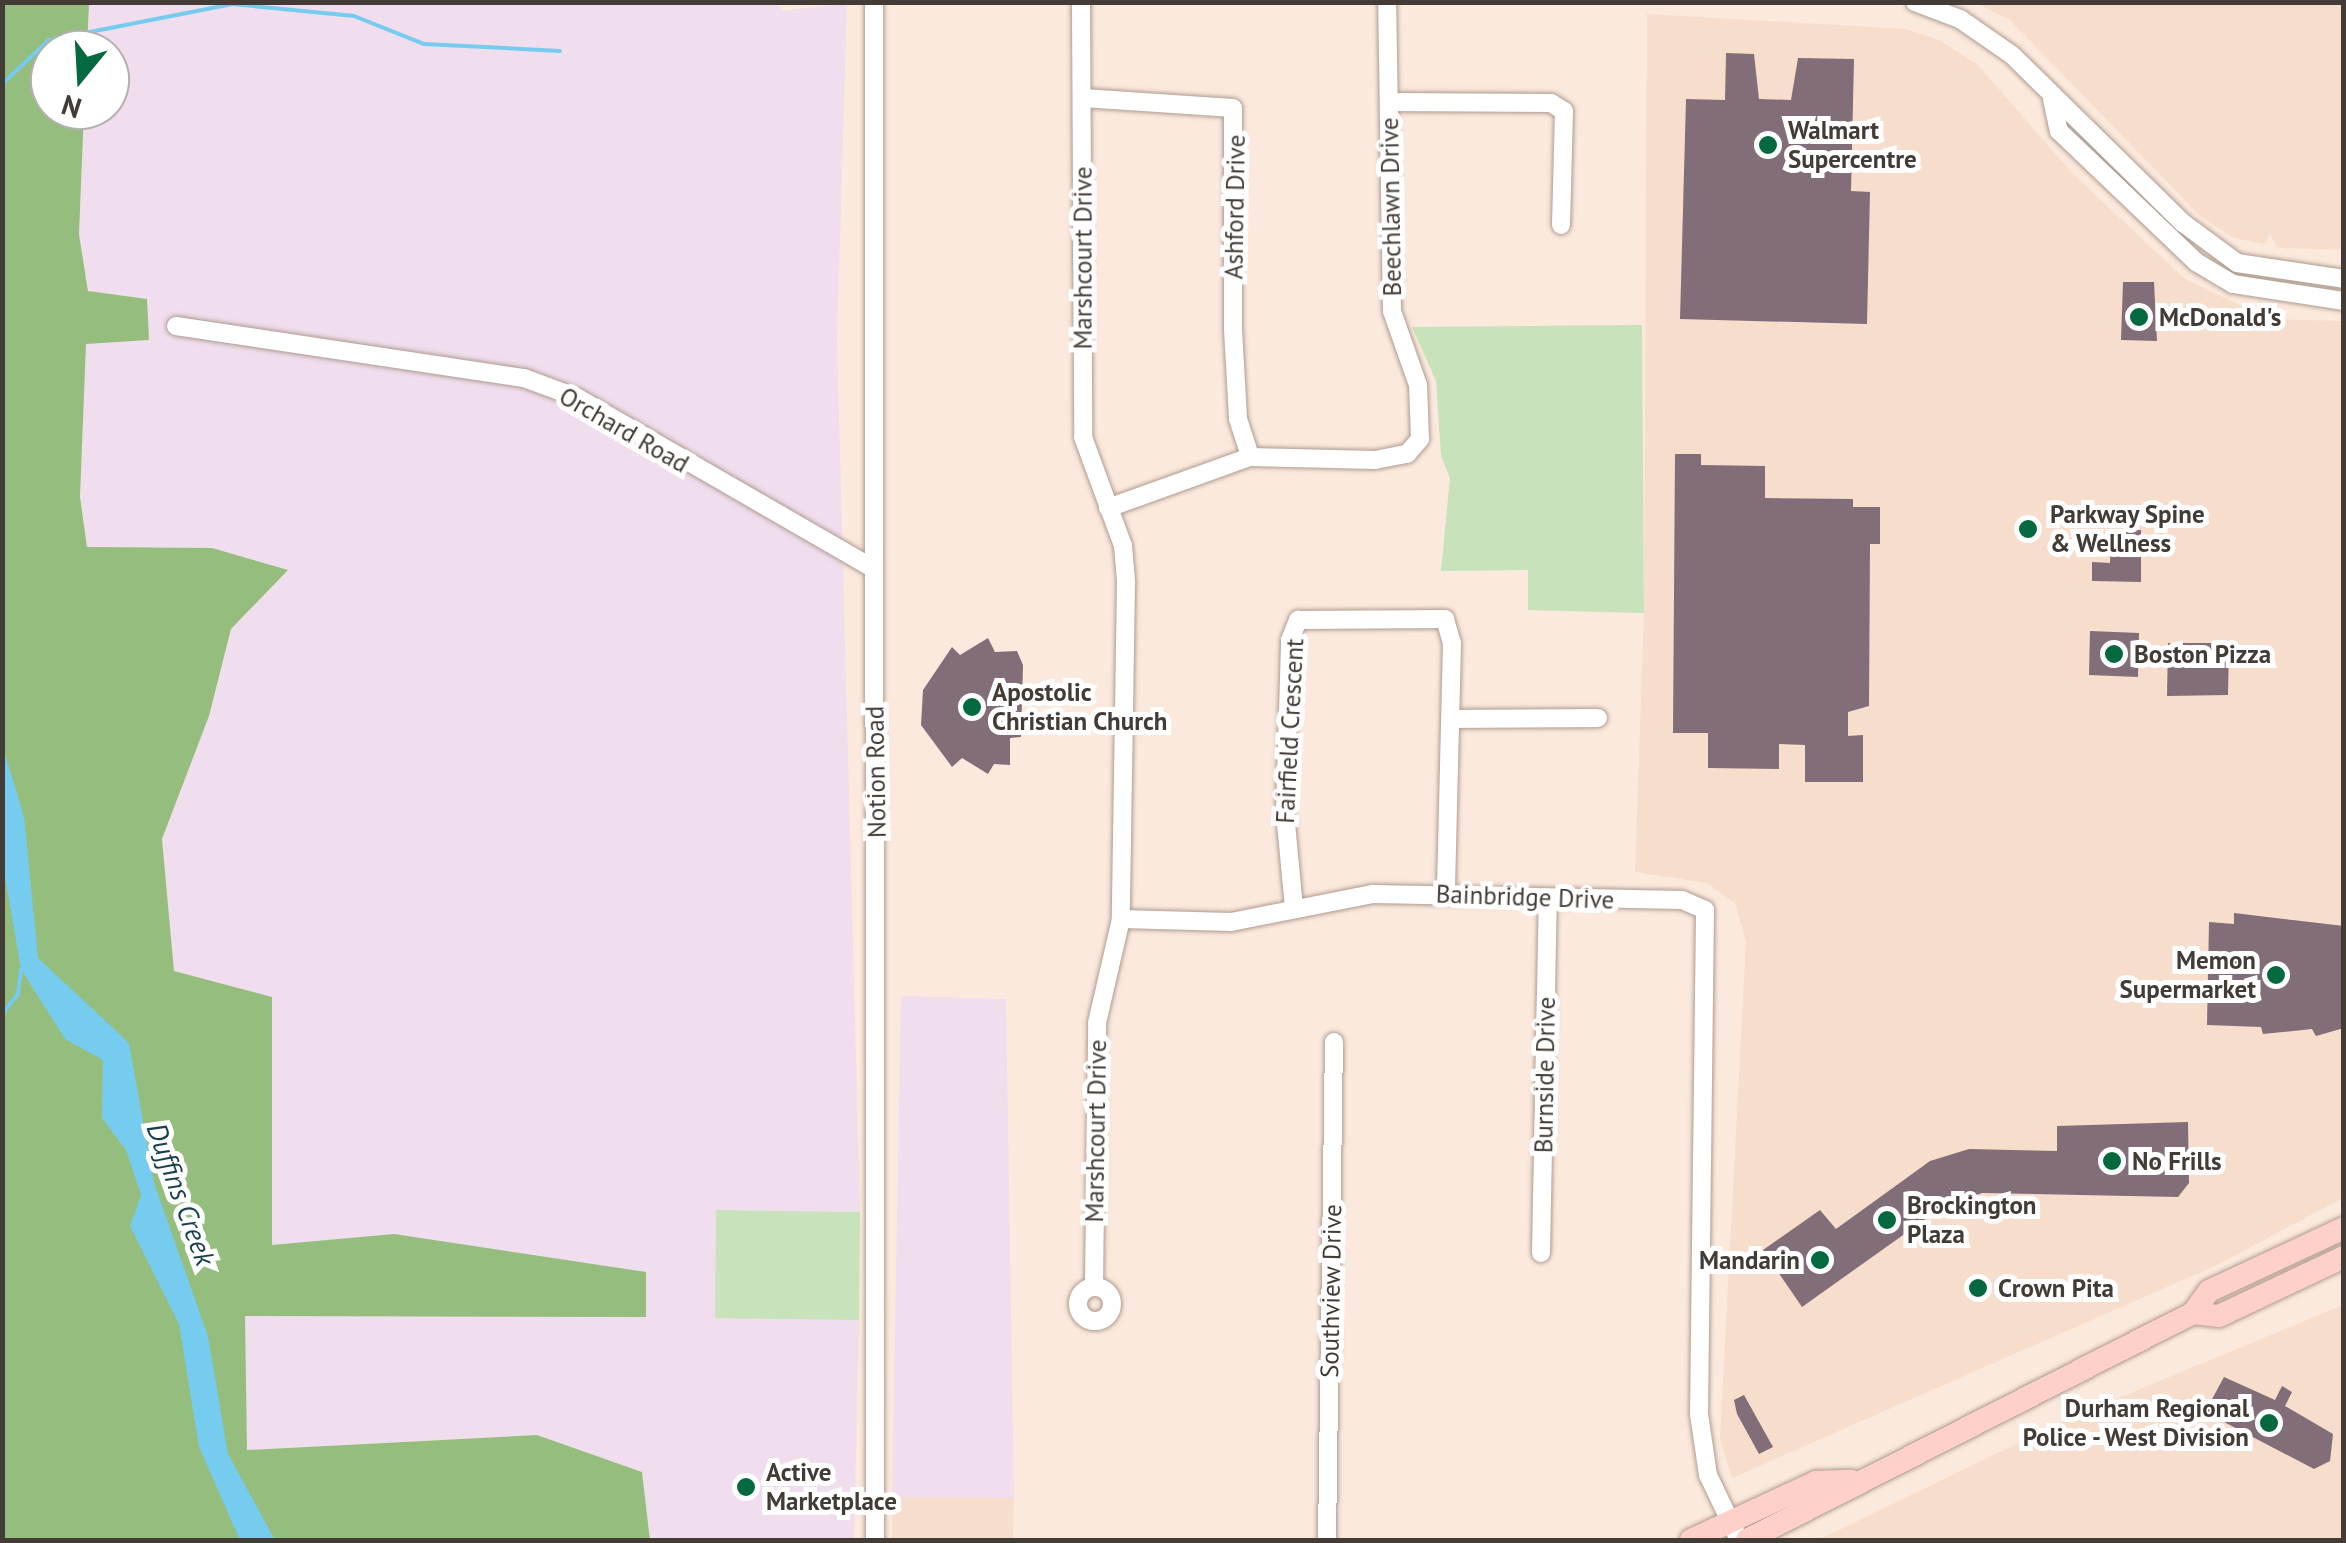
<!DOCTYPE html>
<style>
body{margin:0}
#map{position:relative;width:2346px;height:1543px;overflow:hidden;background:#fce9dd;font-family:"PT Sans",sans-serif}
div>[style]{position:absolute}
.built>*{inset:0;background:#f7ddcc}
.industrial>*{inset:0;background:#f0dded}
.green>*{inset:0;background:#c8e2bb}
.forest>*{inset:0;background:#94bd7e}
.water>*{inset:0;background:#76ccef}
.stream>*{height:4px;margin:-2px;padding:0 2px;transform-origin:2px;border-radius:2px;background:#76ccef}
.building>*{inset:0;background:#816e78}
.roads{filter:drop-shadow(0 0 2px #ae9c90) drop-shadow(0 0 2px #ae9c90)}
.minor>*{height:18px;margin:-9px;padding:0 9px;transform-origin:9px;border-radius:9px;background:#fff}
.minor>.ring{margin:-9px;padding:0;box-sizing:content-box;background:none;border:18px solid #fff;border-radius:50%}
.major>*{height:22px;margin:-11px;padding:0 11px;transform-origin:11px;border-radius:11px;background:#ffcfca}
.dots>*{width:28px;height:28px;translate:-50% -50%;box-sizing:border-box;border:5px solid #fff;border-radius:50%}
span{translate:-50% -50%;white-space:nowrap;text-align:center;line-height:1.15;-webkit-text-stroke:10px #fff;paint-order:stroke}
.poi-label{font-size:25px;color:#423b36;font-weight:700}
.left{translate:0 -50%;text-align:left}
.right{translate:-100% -50%;text-align:right}
.street-label{font-size:25px;color:#423b36}
.water-label{font-size:28px;color:#183f4e;font-style:italic}
.frame{position:absolute;inset:0;border:5px solid #423b36;pointer-events:none}
.north{position:absolute;left:30px;top:30px;width:100px;height:100px;box-sizing:border-box;background:#fff;border:2px solid #b3b1af;border-radius:50%;rotate:198deg;font-size:28px;font-weight:700;line-height:40px;text-align:center;color:#423b36}
.north::after{content:'';display:block;margin:auto;width:35px;height:45px;background:#04693e;clip-path:polygon(50% 0,100% 100%,50% 72%,0 100%)}
</style>
<div id="map">
<div class="built">
<i style="clip-path:polygon(1976px 3px,2343px 3px,2343px 250px,2278px 248px,2269px 233px,2266px 244px,2233px 238px,2199px 215px,2010px 20px)"></i>
<i style="clip-path:polygon(1647px 14px,1905px 29px,1939px 40px,1978px 65px,2073px 174px,2185px 279px,2269px 319px,2343px 321px,2343px 1198px,2217px 1265px,1732px 1478px,1720px 1439px,1746px 941px,1735px 903px,1707px 883px,1635px 872px,1644px 613px)"></i>
<i style="clip-path:polygon(2343px 1305px,2343px 1540px,1818px 1540px,2068px 1419px)"></i>
<i style="clip-path:polygon(892px 1497px,1014px 1498px,1013px 1540px,892px 1540px)"></i>
</div>
<div class="industrial">
<i style="clip-path:polygon(776px 2px,782px 11px,847px 3px,837px 340px,860px 1212px,716px 1210px,715px 1317px,859px 1320px,854px 1540px,650px 1540px,642px 1472px,537px 1435px,247px 1450px,244px 1316px,645px 1317px,394px 1234px,272px 1246px,272px 998px,174px 971px,162px 839px,209px 716px,231px 629px,288px 570px,212px 548px,87px 548px,80px 497px,86px 344px,149px 339px,146px 299px,89px 292px,79px 234px,84px 110px,110px 110px,110px 50px,87px 50px,89px 3px)"></i>
<i style="clip-path:polygon(901px 996px,1006px 999px,1014px 1498px,892px 1497px)"></i>
</div>
<div class="green">
<i style="clip-path:polygon(1642px 325px,1644px 613px,1528px 610px,1528px 570px,1441px 571px,1450px 478px,1441px 456px,1436px 381px,1412px 327px)"></i>
<i style="clip-path:polygon(716px 1210px,860px 1212px,859px 1320px,715px 1318px)"></i>
</div>
<div class="forest">
<i style="clip-path:polygon(3px 3px,89px 3px,87px 50px,50px 50px,50px 110px,84px 110px,79px 234px,88px 291px,147px 299px,149px 340px,86px 344px,80px 497px,87px 547px,212px 548px,288px 570px,231px 629px,209px 716px,162px 839px,174px 971px,272px 997px,272px 1245px,394px 1234px,646px 1272px,646px 1317px,245px 1316px,247px 1450px,537px 1435px,642px 1472px,650px 1540px,3px 1540px)"></i>
</div>
<div class="water">
<i style="clip-path:polygon(2px 744px,24px 817px,38px 958px,129px 1043px,154px 1183px,208px 1336px,228px 1454px,275px 1540px,240px 1540px,199px 1447px,179px 1324px,130px 1226px,141px 1195px,126px 1150px,102px 1118px,103px 1060px,65px 1039px,21px 969px,3px 865px)"></i>
</div>
<div class="stream">
<i style="left:2px;top:84px;width:64px;rotate:-43.1deg"></i>
<i style="left:49px;top:40px;width:187px;rotate:-11.1deg"></i>
<i style="left:232px;top:4px;width:123px;rotate:5.6deg"></i>
<i style="left:354px;top:16px;width:75px;rotate:21.8deg"></i>
<i style="left:424px;top:44px;width:136px;rotate:2.9deg"></i>
<i style="left:2px;top:1014px;width:26px;rotate:-51deg"></i>
<i style="left:18px;top:994px;width:25px;rotate:-83deg"></i>
</div>
<div class="building">
<i style="clip-path:polygon(1726px 53px,1754px 54px,1759px 99px,1791px 100px,1798px 58px,1854px 59px,1851px 191px,1870px 192px,1867px 324px,1680px 319px,1686px 99px,1725px 100px)"></i>
<i style="clip-path:polygon(2123px 282px,2154px 282px,2157px 341px,2121px 340px)"></i>
<i style="clip-path:polygon(1675px 454px,1701px 454px,1701px 465px,1765px 466px,1765px 498px,1853px 499px,1853px 507px,1880px 507px,1880px 544px,1870px 544px,1869px 706px,1848px 712px,1848px 736px,1863px 735px,1863px 782px,1805px 782px,1805px 745px,1779px 744px,1779px 769px,1708px 768px,1708px 733px,1673px 733px)"></i>
<i style="clip-path:polygon(2111px 530px,2141px 530px,2141px 582px,2092px 581px,2092px 562px,2110px 563px)"></i>
<i style="clip-path:polygon(2090px 631px,2139px 633px,2138px 677px,2089px 675px)"></i>
<i style="clip-path:polygon(988px 638px,995px 652px,1017px 651px,1023px 665px,1021px 737px,1010px 738px,1010px 765px,994px 764px,988px 774px,962px 758px,952px 767px,921px 725px,923px 690px,952px 647px,960px 655px)"></i>
<i style="clip-path:polygon(2168px 643px,2229px 643px,2228px 695px,2167px 696px)"></i>
<i style="clip-path:polygon(2234px 913px,2344px 926px,2344px 1028px,2316px 1036px,2312px 1029px,2263px 1034px,2261px 1027px,2207px 1025px,2209px 922px,2234px 924px)"></i>
<i style="clip-path:polygon(2188px 1122px,2189px 1183px,2178px 1197px,1982px 1193px,1941px 1208px,1802px 1307px,1763px 1250px,1820px 1210px,1836px 1229px,1930px 1161px,1969px 1149px,2057px 1151px,2057px 1126px)"></i>
<i style="clip-path:polygon(2224px 1377px,2275px 1400px,2282px 1386px,2292px 1392px,2285px 1406px,2333px 1434px,2330px 1461px,2314px 1469px,2205px 1412px)"></i>
<i style="clip-path:polygon(1744px 1395px,1773px 1447px,1759px 1454px,1737px 1414px,1734px 1400px)"></i>
</div>
<div class="roads">
<div class="minor">
<i style="left:874px;top:2px;width:1538px;rotate:89.96deg"></i>
<i style="left:1081px;top:2px;width:435px;rotate:89.7deg"></i>
<i style="left:1083px;top:437px;width:116px;rotate:69.8deg"></i>
<i style="left:1123px;top:546px;width:37px;rotate:85deg"></i>
<i style="left:1126px;top:583px;width:336px;rotate:90.9deg"></i>
<i style="left:1121px;top:919px;width:110px;rotate:1.6deg"></i>
<i style="left:1231px;top:922px;width:145px;rotate:-11.2deg"></i>
<i style="left:1373px;top:894px;width:309px;rotate:1.1deg"></i>
<i style="left:1682px;top:900px;width:25px;rotate:23deg"></i>
<i style="left:1705px;top:910px;width:504px;rotate:90.68deg"></i>
<i style="left:1699px;top:1414px;width:62px;rotate:81.6deg"></i>
<i style="left:1708px;top:1475px;width:72px;rotate:64.5deg"></i>
<i style="left:1915px;top:2px;width:48px;rotate:20.7deg"></i>
<i style="left:1960px;top:19px;width:63px;rotate:34.7deg"></i>
<i style="left:2012px;top:55px;width:240px;rotate:44.5deg"></i>
<i style="left:2183px;top:223px;width:67px;rotate:36.5deg"></i>
<i style="left:2237px;top:263px;width:108px;rotate:8.5deg"></i>
<i style="left:1083px;top:98px;width:150px;rotate:3.8deg"></i>
<i style="left:1233px;top:108px;width:221px;rotate:90deg"></i>
<i style="left:1233px;top:329px;width:90px;rotate:86.8deg"></i>
<i style="left:1238px;top:419px;width:40px;rotate:72deg"></i>
<i style="left:2052px;top:99px;width:33px;rotate:78deg"></i>
<i style="left:2059px;top:131px;width:190px;rotate:43.7deg"></i>
<i style="left:2196px;top:262px;width:43px;rotate:30.7deg"></i>
<i style="left:2233px;top:284px;width:112px;rotate:8.7deg"></i>
<i style="left:1390px;top:102px;width:161px;rotate:0.4deg"></i>
<i style="left:1551px;top:103px;width:15px;rotate:32deg"></i>
<i style="left:1564px;top:111px;width:114px;rotate:91.5deg"></i>
<i style="left:176px;top:326px;width:352px;rotate:8.5deg"></i>
<i style="left:524px;top:378px;width:58px;rotate:20.3deg"></i>
<i style="left:578px;top:398px;width:340px;rotate:30deg"></i>
<i style="left:1108px;top:508px;width:151px;rotate:-19.8deg"></i>
<i style="left:1250px;top:457px;width:125px;rotate:1.4deg"></i>
<i style="left:1375px;top:460px;width:33px;rotate:-11deg"></i>
<i style="left:1407px;top:454px;width:20px;rotate:-49deg"></i>
<i style="left:1420px;top:439px;width:54px;rotate:-92.1deg"></i>
<i style="left:1418px;top:385px;width:78px;rotate:-109.4deg"></i>
<i style="left:1392px;top:311px;width:309px;rotate:-90.9deg"></i>
<i style="left:1452px;top:719px;width:146px;rotate:-0.4deg"></i>
<i style="left:1294px;top:908px;width:95px;rotate:-95.4deg"></i>
<i style="left:1285px;top:813px;width:173px;rotate:-88.3deg"></i>
<i style="left:1290px;top:640px;width:22px;rotate:-68deg"></i>
<i style="left:1298px;top:620px;width:147px;rotate:-0.4deg"></i>
<i style="left:1445px;top:619px;width:25px;rotate:74deg"></i>
<i style="left:1452px;top:643px;width:251px;rotate:91.4deg"></i>
<i style="left:1541px;top:1253px;width:355px;rotate:-88.9deg"></i>
<i style="left:1094px;top:1286px;width:263px;rotate:-89.3deg"></i>
<i style="left:1097px;top:1023px;width:107px;rotate:-77deg"></i>
<i class="ring" style="left:1078px;top:1287px;width:16px;height:16px"></i>
<i style="left:1327px;top:1540px;width:498px;rotate:-89.2deg"></i>
</div>
<div class="major">
<i style="left:2193px;top:1313px;width:26px;rotate:7deg"></i>
<i style="left:2219px;top:1316px;width:138px;rotate:-25.3deg"></i>
<i style="left:1691px;top:1540px;width:138px;rotate:-24.9deg"></i>
<i style="left:1816px;top:1482px;width:35px;rotate:-2deg"></i>
<i style="left:1747px;top:1540px;width:500px;rotate:-26.97deg"></i>
<i style="left:2193px;top:1313px;width:27px;rotate:-54deg"></i>
<i style="left:2209px;top:1291px;width:149px;rotate:-25deg"></i>
</div>
</div>
<div class="dots">
<i style="left:1768px;top:145px;background:#04693e"></i>
<i style="left:2139px;top:317px;background:#04693e"></i>
<i style="left:2028px;top:529px;background:#04693e"></i>
<i style="left:2114px;top:654px;background:#04693e"></i>
<i style="left:972px;top:707px;background:#04693e"></i>
<i style="left:2276px;top:975px;background:#04693e"></i>
<i style="left:2112px;top:1161px;background:#04693e"></i>
<i style="left:1887px;top:1220px;background:#04693e"></i>
<i style="left:1820px;top:1260px;background:#04693e"></i>
<i style="left:1978px;top:1288px;background:#04693e"></i>
<i style="left:2269px;top:1423px;background:#04693e"></i>
<i style="left:746px;top:1487px;background:#04693e"></i>
</div>
<div class="poi-label">
<span class="left" style="left:1788px;top:145px">Walmart<br>Supercentre</span>
<span class="left" style="left:2159px;top:317px">McDonald's</span>
<span class="left" style="left:2050px;top:529px">Parkway Spine<br>&amp; Wellness</span>
<span class="left" style="left:2134px;top:654px">Boston Pizza</span>
<span class="left" style="left:992px;top:707px">Apostolic<br>Christian Church</span>
<span class="right" style="left:2256px;top:975px">Memon<br>Supermarket</span>
<span class="left" style="left:2132px;top:1161px">No Frills</span>
<span class="left" style="left:1907px;top:1220px">Brockington<br>Plaza</span>
<span class="right" style="left:1800px;top:1260px">Mandarin</span>
<span class="left" style="left:1998px;top:1288px">Crown Pita</span>
<span class="right" style="left:2249px;top:1423px">Durham Regional<br>Police - West Division</span>
<span class="left" style="left:766px;top:1487px">Active<br>Marketplace</span>
</div>
<div class="street-label">
<span style="left:1235px;top:207px;rotate:-89deg">Ashford Drive</span>
<span style="left:1391px;top:207px;rotate:-91deg">Beechlawn Drive</span>
<span style="left:1083px;top:258px;rotate:-90deg">Marshcourt Drive</span>
<span style="left:624px;top:430px;rotate:30deg">Orchard Road</span>
<span style="left:1290px;top:731px;rotate:-87deg">Fairfield Crescent</span>
<span style="left:876px;top:772px;rotate:-91deg">Notion Road</span>
<span style="left:1525px;top:897px;rotate:2deg">Bainbridge Drive</span>
<span style="left:1545px;top:1075px;rotate:-89deg">Burnside Drive</span>
<span style="left:1096px;top:1131px;rotate:-89deg">Marshcourt Drive</span>
<span style="left:1331px;top:1291px;rotate:-89deg">Southview Drive</span>
</div>
<div class="water-label">
<span style="left:181px;top:1194px;rotate:70deg">Duffins Creek</span>
</div>
<div class="frame"></div>
<div class="north">N</div>
</div>
